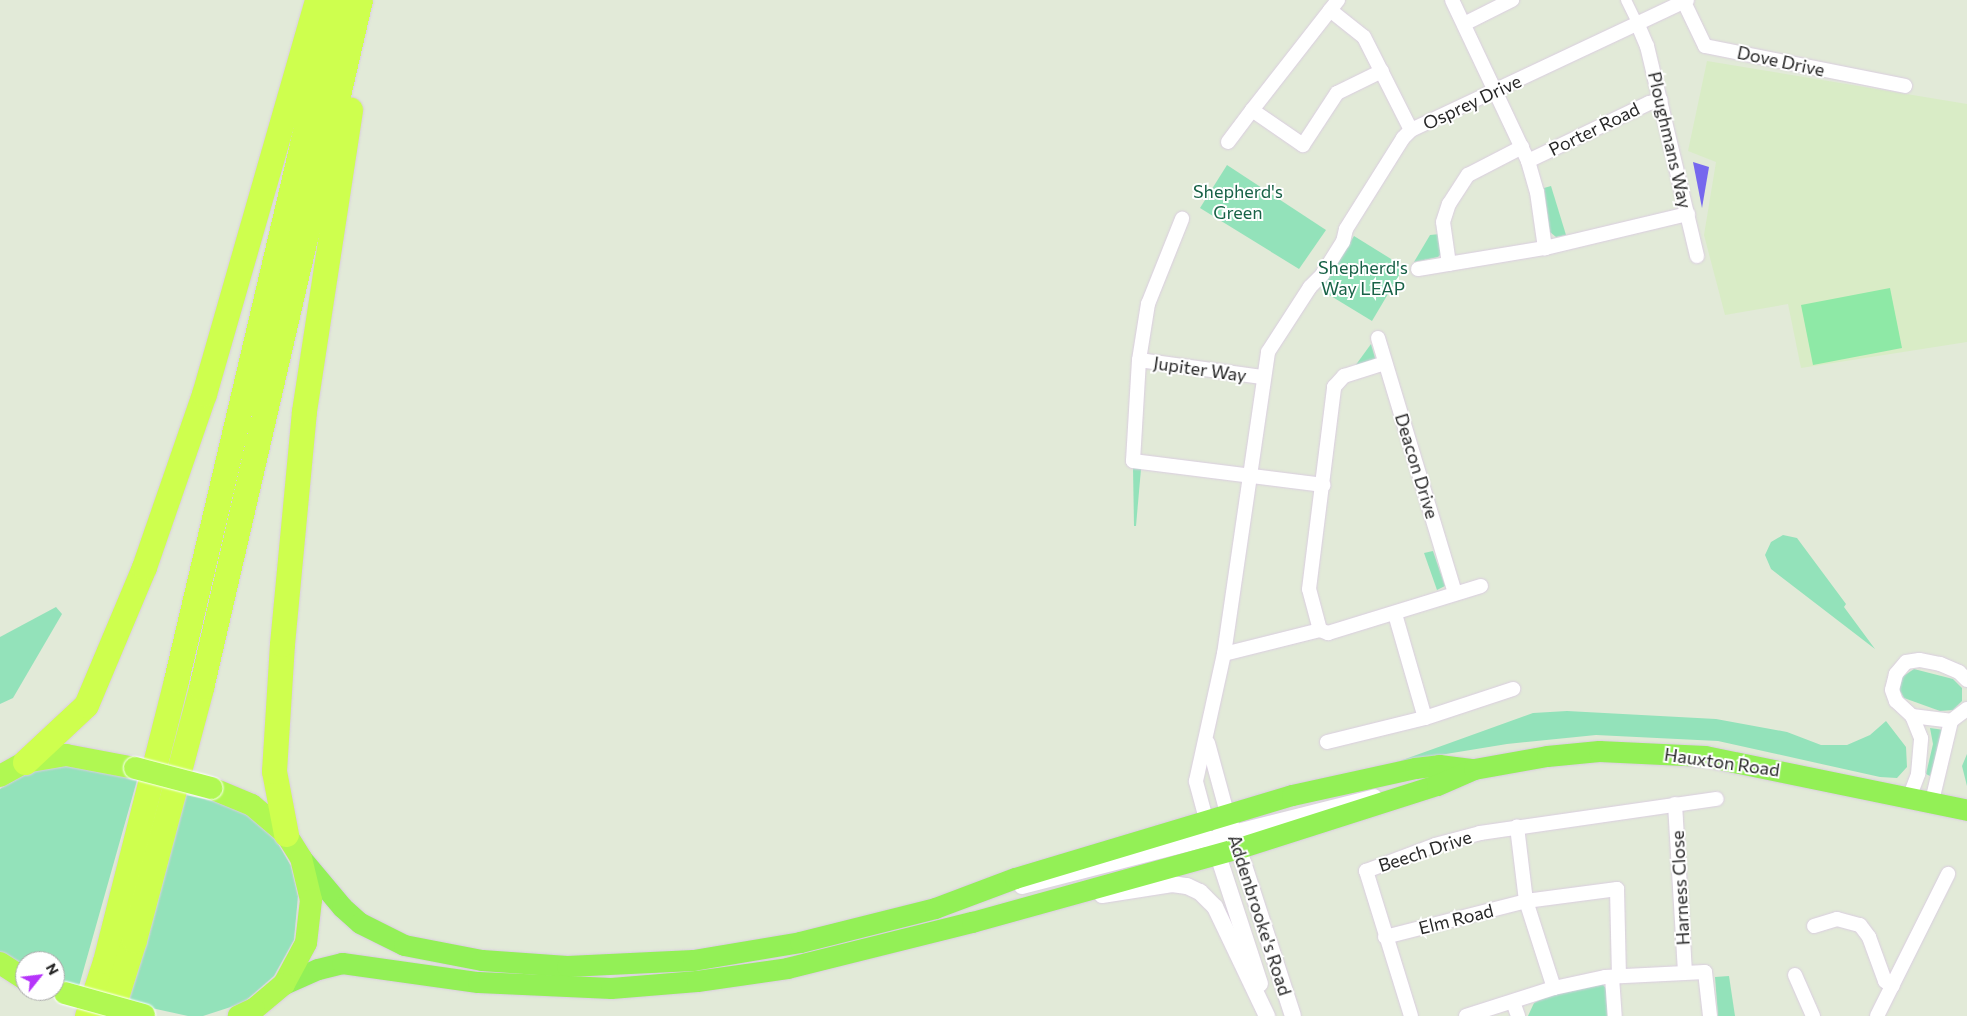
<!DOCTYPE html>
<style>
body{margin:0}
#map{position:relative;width:1967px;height:1016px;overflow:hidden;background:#e2ead8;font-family:Commissioner,sans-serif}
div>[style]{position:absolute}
.education>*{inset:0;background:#d9ecc6}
.green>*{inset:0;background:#93e2ba}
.pitch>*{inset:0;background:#8ee9a6}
.water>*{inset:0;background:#7668ee}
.roads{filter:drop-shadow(0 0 1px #dacde0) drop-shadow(0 0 1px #dacde0)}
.pedestrian>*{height:10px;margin:-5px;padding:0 5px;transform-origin:5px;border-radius:5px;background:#fff}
.minor>*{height:14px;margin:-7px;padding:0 7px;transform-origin:7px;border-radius:7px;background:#fff}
.tertiary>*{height:16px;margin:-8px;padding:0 8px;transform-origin:8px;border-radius:8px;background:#fff}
.primary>*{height:21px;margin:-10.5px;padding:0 10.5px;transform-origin:10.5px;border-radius:10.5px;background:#93f056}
.trunk>*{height:22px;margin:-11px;padding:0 11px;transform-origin:11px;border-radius:11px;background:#b0f852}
.motorway>*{height:25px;margin:-12.5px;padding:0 12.5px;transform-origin:12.5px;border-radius:12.5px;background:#ceff4e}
.bridges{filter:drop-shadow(0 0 1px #fff) drop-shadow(0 0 1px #fff)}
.trunk-bridge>*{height:22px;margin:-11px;padding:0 11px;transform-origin:11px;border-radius:11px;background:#b0f852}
span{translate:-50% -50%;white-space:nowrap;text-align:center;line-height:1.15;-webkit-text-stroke:4px #fff;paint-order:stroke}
.street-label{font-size:18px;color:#272727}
.park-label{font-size:18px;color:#186247}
.north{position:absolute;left:15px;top:951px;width:50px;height:50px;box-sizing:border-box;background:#fff;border:1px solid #a9a9a9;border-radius:50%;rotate:61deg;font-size:14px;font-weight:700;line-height:20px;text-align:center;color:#272727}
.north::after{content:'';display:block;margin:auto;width:18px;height:22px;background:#b634fa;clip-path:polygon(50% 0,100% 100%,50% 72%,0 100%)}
</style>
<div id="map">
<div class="education">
<i style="clip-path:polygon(1707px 61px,1967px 104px,1967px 342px,1801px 368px,1788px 304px,1725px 315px,1704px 235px,1716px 162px,1688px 151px)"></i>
</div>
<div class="green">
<i style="clip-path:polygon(1227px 165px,1326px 230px,1299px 269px,1200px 208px)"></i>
<i style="clip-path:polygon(1551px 186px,1566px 235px,1556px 237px,1550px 232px,1544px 188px)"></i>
<i style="clip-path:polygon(1440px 234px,1443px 252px,1438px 257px,1414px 262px,1430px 235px)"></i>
<i style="clip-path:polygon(1354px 236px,1404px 267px,1372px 321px,1321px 290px)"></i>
<i style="clip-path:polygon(1371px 344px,1376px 361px,1355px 366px)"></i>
<i style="clip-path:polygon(1133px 467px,1141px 469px,1136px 526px,1134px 526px)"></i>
<i style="clip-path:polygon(1783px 535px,1797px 538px,1846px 604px,1844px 607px,1875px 649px,1771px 569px,1765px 555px,1771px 542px)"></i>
<i style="clip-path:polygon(1433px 551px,1445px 586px,1437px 590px,1424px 553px)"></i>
<i style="clip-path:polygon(56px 607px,62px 614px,13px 698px,0 704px,0 637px)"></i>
<i style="clip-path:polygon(1914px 669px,1953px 679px,1962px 688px,1962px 701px,1953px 710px,1940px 711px,1904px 698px,1899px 689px,1902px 677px)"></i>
<i style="clip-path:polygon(1567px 711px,1716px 719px,1787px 732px,1821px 745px,1847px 745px,1870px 735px,1886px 721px,1906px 747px,1907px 767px,1897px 778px,1880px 777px,1718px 741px,1596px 735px,1507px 744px,1397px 762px,1533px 713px)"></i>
<i style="clip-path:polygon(1930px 728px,1944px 730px,1930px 776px,1926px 774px,1933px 744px)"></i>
<i style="clip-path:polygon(1967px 754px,1967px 786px,1962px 766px)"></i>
<i style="clip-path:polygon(51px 764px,138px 777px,79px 986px,55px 980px,55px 961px,25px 961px,25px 971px,0 954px,0 789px,22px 774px)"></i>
<i style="clip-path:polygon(181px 794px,228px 804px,242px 810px,276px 840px,291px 866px,298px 896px,294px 940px,274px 976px,243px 1003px,203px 1016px,188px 1016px,124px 1002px)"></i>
<i style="clip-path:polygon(1729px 976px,1735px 1016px,1718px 1016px,1715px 977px)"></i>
<i style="clip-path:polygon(1601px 982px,1607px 990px,1609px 1016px,1528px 1016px,1534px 1003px,1546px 997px)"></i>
</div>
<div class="pitch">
<i style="clip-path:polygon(1890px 288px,1902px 348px,1813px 365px,1801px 305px)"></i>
</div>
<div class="water">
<i style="clip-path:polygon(1693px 162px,1709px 167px,1702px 208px)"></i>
</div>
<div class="roads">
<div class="pedestrian">
<i style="left:1626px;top:0;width:28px;rotate:64deg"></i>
</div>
<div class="minor">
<i style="left:1338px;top:0;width:140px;rotate:128deg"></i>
<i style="left:1252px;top:110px;width:62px;rotate:34.5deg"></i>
<i style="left:1303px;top:145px;width:62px;rotate:-56.8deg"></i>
<i style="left:1337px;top:93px;width:50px;rotate:-26.1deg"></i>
<i style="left:1452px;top:0;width:178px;rotate:64.7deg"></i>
<i style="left:1528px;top:161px;width:32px;rotate:74deg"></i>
<i style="left:1537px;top:192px;width:57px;rotate:81.9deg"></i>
<i style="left:1683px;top:0;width:51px;rotate:64.4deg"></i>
<i style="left:1705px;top:46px;width:204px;rotate:11.3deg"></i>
<i style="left:1330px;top:10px;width:43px;rotate:38.5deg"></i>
<i style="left:1364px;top:37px;width:104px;rotate:63.2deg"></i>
<i style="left:1464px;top:24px;width:54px;rotate:-26.6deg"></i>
<i style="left:1638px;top:25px;width:23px;rotate:67deg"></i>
<i style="left:1647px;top:46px;width:216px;rotate:76.6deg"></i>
<i style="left:1228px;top:142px;width:40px;rotate:-53deg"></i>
<i style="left:1528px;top:161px;width:134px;rotate:-25.6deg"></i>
<i style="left:1649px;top:103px;width:12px;rotate:-14deg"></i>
<i style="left:1449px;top:264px;width:42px;rotate:-98.1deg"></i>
<i style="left:1443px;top:222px;width:19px;rotate:-72deg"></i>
<i style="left:1449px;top:204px;width:35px;rotate:-57deg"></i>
<i style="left:1468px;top:175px;width:61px;rotate:-27.4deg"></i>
<i style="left:1418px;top:269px;width:129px;rotate:-9.4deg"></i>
<i style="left:1545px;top:248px;width:147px;rotate:-13.4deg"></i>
<i style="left:1378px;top:338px;width:266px;rotate:73.2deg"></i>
<i style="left:1139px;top:360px;width:57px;rotate:-80.9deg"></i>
<i style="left:1148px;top:304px;width:92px;rotate:-68.2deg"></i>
<i style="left:1262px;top:377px;width:124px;rotate:-172.1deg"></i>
<i style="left:1139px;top:360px;width:101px;rotate:93.4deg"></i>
<i style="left:1133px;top:461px;width:192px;rotate:7.2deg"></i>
<i style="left:1395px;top:614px;width:108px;rotate:73.9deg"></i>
<i style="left:1320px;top:630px;width:42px;rotate:-105deg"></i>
<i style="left:1309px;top:589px;width:204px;rotate:-82.9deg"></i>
<i style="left:1334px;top:387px;width:15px;rotate:-48deg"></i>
<i style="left:1344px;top:376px;width:43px;rotate:-17.6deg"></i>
<i style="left:1224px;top:654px;width:99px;rotate:-14deg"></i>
<i style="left:1320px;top:630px;width:9px;rotate:21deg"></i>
<i style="left:1328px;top:633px;width:160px;rotate:-17.1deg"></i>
<i style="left:1967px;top:680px;width:11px;rotate:-135deg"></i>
<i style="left:1959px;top:672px;width:21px;rotate:-157deg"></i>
<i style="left:1940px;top:664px;width:21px;rotate:-169deg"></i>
<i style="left:1919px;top:660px;width:13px;rotate:171deg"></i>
<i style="left:1906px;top:662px;width:16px;rotate:130deg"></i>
<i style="left:1896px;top:674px;width:16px;rotate:104deg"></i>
<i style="left:1892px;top:690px;width:12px;rotate:70deg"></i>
<i style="left:1896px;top:701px;width:22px;rotate:43deg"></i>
<i style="left:1912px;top:716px;width:39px;rotate:7deg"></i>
<i style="left:1951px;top:721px;width:20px;rotate:-37deg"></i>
<i style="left:1327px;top:742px;width:101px;rotate:-13.8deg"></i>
<i style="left:1425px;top:718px;width:93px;rotate:-18.2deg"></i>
<i style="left:1208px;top:743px;width:73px;rotate:74.8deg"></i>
<i style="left:1909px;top:798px;width:26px;rotate:-69deg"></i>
<i style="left:1918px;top:774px;width:36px;rotate:-85deg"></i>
<i style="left:1921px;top:738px;width:24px;rotate:-112deg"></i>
<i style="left:1932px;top:801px;width:82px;rotate:-76.6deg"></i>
<i style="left:1675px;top:804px;width:168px;rotate:86.6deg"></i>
<i style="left:1208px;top:817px;width:16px;rotate:40deg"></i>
<i style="left:1220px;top:827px;width:17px;rotate:13deg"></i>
<i style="left:1237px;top:831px;width:142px;rotate:-14.2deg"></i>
<i style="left:1206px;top:819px;width:39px;rotate:-105deg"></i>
<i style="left:1196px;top:781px;width:130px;rotate:-77.6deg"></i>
<i style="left:1224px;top:654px;width:305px;rotate:-81.7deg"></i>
<i style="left:1268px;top:352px;width:77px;rotate:-57.1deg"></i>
<i style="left:1310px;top:287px;width:17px;rotate:-45deg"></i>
<i style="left:1322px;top:275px;width:39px;rotate:-58deg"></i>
<i style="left:1343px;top:242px;width:13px;rotate:-77deg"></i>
<i style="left:1346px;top:229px;width:107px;rotate:-57.9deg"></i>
<i style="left:1403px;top:138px;width:11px;rotate:-45deg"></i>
<i style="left:1411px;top:130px;width:305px;rotate:-25.2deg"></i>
<i style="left:1814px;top:926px;width:24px;rotate:-17deg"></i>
<i style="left:1837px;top:919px;width:24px;rotate:15deg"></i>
<i style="left:1860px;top:925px;width:15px;rotate:53deg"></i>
<i style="left:1869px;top:937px;width:47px;rotate:70deg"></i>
<i style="left:1885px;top:981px;width:9px;rotate:32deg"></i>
<i style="left:1385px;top:937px;width:146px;rotate:-14.3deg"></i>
<i style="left:1526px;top:901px;width:75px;rotate:-96.9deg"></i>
<i style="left:1795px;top:975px;width:45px;rotate:66.3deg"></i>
<i style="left:1612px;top:977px;width:39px;rotate:86deg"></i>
<i style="left:1554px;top:988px;width:91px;rotate:-107.8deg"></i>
<i style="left:1526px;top:901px;width:92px;rotate:-7.5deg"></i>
<i style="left:1617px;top:889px;width:87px;rotate:88.7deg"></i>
<i style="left:1513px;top:1002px;width:15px;rotate:70deg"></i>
<i style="left:1411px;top:1016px;width:152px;rotate:-107.2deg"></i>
<i style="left:1366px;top:871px;width:74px;rotate:-20.6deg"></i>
<i style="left:1435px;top:845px;width:47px;rotate:-14.9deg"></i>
<i style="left:1480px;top:833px;width:239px;rotate:-8.2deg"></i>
<i style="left:1466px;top:1016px;width:92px;rotate:-17.7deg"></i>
<i style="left:1554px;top:988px;width:52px;rotate:-12.2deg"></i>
<i style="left:1605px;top:977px;width:100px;rotate:-2.9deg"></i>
<i style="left:1705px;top:972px;width:44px;rotate:83.5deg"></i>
<i style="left:1877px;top:1016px;width:159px;rotate:-63.4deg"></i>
</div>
<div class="tertiary">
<i style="left:1227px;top:813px;width:213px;rotate:72deg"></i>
<i style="left:1214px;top:843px;width:148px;rotate:71.9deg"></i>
<i style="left:1022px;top:886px;width:189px;rotate:-14.4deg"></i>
<i style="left:1205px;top:839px;width:21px"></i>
<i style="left:1226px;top:839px;width:16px;rotate:35deg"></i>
<i style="left:1102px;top:895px;width:71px;rotate:-8.9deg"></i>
<i style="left:1172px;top:884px;width:15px;rotate:8deg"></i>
<i style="left:1187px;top:886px;width:14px;rotate:25deg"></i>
<i style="left:1200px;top:892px;width:21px;rotate:45deg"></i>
<i style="left:1215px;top:907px;width:121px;rotate:64.5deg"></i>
</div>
<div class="primary">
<i style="left:301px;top:858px;width:64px;rotate:50.1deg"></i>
<i style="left:342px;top:907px;width:24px;rotate:42deg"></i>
<i style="left:360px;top:923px;width:49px;rotate:26.6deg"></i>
<i style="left:404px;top:945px;width:79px;rotate:10.9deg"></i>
<i style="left:482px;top:960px;width:85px;rotate:4deg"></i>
<i style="left:567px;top:966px;width:126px;rotate:-2.7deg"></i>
<i style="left:693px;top:960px;width:109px;rotate:-9.5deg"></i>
<i style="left:800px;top:942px;width:139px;rotate:-14.1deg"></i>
<i style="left:935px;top:908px;width:85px;rotate:-20.6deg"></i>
<i style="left:1015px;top:878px;width:289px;rotate:-16.7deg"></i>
<i style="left:1292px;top:795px;width:126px;rotate:-12.4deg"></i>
<i style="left:1415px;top:768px;width:24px;rotate:-7deg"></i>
<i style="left:1439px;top:765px;width:34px;rotate:7deg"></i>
<i style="left:284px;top:984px;width:37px;rotate:-24deg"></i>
<i style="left:318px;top:969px;width:25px;rotate:-14deg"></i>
<i style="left:342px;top:963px;width:137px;rotate:8deg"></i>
<i style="left:478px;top:982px;width:133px;rotate:2.6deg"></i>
<i style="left:611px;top:988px;width:86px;rotate:-4.7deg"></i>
<i style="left:697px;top:981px;width:91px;rotate:-8.2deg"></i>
<i style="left:787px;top:968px;width:191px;rotate:-14deg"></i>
<i style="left:972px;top:922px;width:277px;rotate:-15.5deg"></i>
<i style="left:1239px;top:848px;width:208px;rotate:-17.7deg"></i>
<i style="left:1437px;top:785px;width:40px;rotate:-23.4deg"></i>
<i style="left:1474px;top:769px;width:74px;rotate:-10.1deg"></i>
<i style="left:1547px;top:756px;width:52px;rotate:-5.5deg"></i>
<i style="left:1599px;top:751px;width:106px;rotate:2.7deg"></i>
<i style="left:1705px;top:756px;width:268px;rotate:11.6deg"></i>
</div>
<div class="trunk">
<i style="left:0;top:776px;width:29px;rotate:-29deg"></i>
<i style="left:25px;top:762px;width:42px;rotate:-9.7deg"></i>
<i style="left:66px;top:755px;width:70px;rotate:10.7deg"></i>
<i style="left:211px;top:788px;width:44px;rotate:22.5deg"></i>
<i style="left:252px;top:805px;width:45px;rotate:40.5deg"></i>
<i style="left:286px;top:834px;width:28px;rotate:58deg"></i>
<i style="left:301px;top:858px;width:43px;rotate:76.6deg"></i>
<i style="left:311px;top:900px;width:43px;rotate:96.6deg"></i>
<i style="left:306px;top:943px;width:47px;rotate:118.2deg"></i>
<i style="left:284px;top:984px;width:39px;rotate:140deg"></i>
<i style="left:254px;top:1009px;width:17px;rotate:155deg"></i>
<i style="left:0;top:963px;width:30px;rotate:33deg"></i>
</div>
<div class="motorway">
<i style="left:25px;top:762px;width:83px;rotate:-43.1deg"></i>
<i style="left:86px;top:705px;width:150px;rotate:-67.2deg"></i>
<i style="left:144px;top:567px;width:183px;rotate:-70.9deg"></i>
<i style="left:204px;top:394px;width:410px;rotate:-74deg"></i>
<i style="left:286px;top:834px;width:64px;rotate:-100.8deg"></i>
<i style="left:274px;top:771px;width:127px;rotate:-86.4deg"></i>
<i style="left:282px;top:644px;width:234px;rotate:-84.6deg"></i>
<i style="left:304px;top:411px;width:305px;rotate:-81.3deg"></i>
<i style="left:87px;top:1016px;width:58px;rotate:-71.9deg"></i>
<i style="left:105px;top:961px;width:290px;rotate:-75.8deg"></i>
<i style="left:176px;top:680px;width:699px;rotate:-76.76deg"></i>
<i style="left:110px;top:1016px;width:80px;rotate:-72.5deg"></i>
<i style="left:134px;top:940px;width:261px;rotate:-75.1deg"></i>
<i style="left:201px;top:688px;width:706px;rotate:-76.99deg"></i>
</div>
</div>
<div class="bridges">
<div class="trunk-bridge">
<i style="left:135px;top:768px;width:79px;rotate:14.7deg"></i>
<i style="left:65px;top:993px;width:82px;rotate:15.6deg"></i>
</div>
</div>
<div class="street-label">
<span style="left:1781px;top:61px;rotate:12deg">Dove Drive</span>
<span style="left:1472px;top:102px;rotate:-25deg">Osprey Drive</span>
<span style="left:1594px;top:129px;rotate:-26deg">Porter Road</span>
<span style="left:1670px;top:140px;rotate:77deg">Ploughmans Way</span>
<span style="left:1200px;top:369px;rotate:8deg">Jupiter Way</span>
<span style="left:1417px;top:466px;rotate:73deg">Deacon Drive</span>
<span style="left:1722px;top:762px;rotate:8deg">Hauxton Road</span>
<span style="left:1425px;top:851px;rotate:-18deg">Beech Drive</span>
<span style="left:1680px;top:888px;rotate:-93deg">Harness Close</span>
<span style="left:1260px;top:915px;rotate:72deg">Addenbrooke's Road</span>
<span style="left:1456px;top:919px;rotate:-14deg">Elm Road</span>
</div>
<div class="park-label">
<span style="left:1238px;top:202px">Shepherd's<br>Green</span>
<span style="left:1363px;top:278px">Shepherd's<br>Way LEAP</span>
</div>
<div class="north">N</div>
</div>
